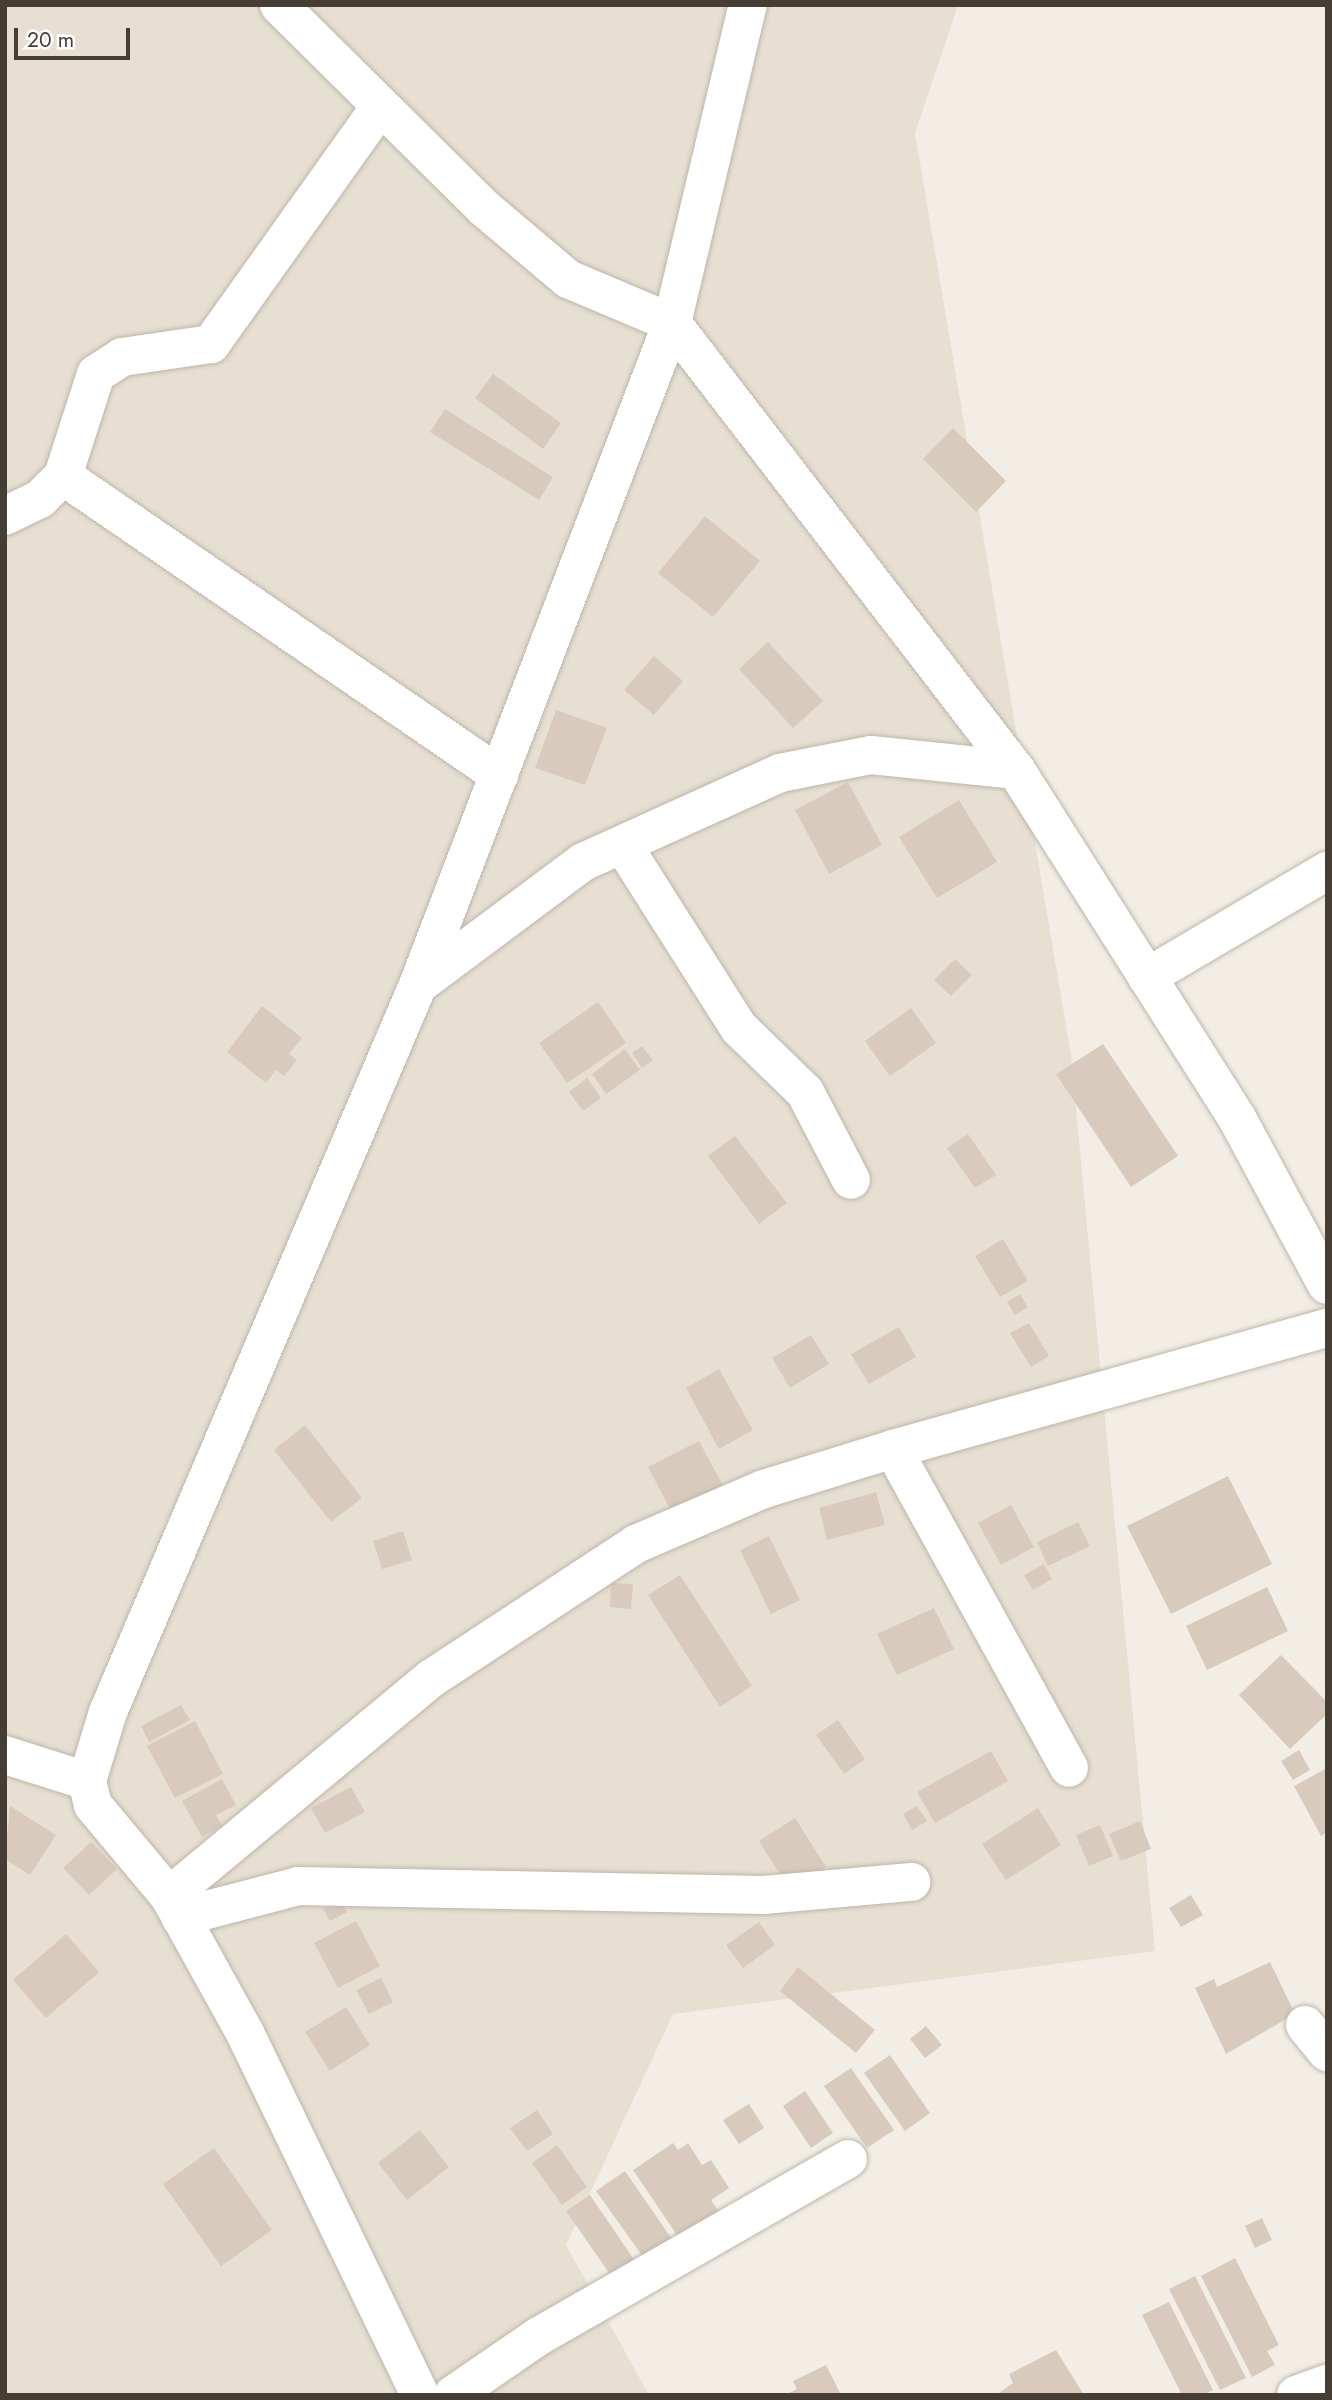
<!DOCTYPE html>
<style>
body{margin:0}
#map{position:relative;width:1332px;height:2400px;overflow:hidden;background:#f3eee5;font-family:Jost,sans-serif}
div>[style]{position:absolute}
.residential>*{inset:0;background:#e7dfd2}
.building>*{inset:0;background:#d8cbbd}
.roads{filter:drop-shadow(0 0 2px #bfb5a7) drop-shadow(0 0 2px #bfb5a7)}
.minor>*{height:38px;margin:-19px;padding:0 19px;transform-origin:19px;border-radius:19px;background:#fff}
span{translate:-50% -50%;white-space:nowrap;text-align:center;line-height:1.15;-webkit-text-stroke:5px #fff;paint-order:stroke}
.frame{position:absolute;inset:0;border:7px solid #463d34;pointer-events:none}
.scale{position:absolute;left:14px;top:28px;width:116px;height:32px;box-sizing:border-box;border:4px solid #463d34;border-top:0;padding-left:9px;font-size:21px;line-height:24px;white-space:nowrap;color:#463d34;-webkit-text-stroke:5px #fff;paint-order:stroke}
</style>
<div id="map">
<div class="residential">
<i style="clip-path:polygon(5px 5px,958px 5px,915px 133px,1071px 1055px,1155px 1951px,673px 2014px,566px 2245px,649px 2395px,5px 2395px)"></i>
</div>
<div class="building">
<i style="clip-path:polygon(493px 374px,561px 423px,543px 449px,475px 398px)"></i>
<i style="clip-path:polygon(445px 409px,553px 477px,539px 500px,430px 432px)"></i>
<i style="clip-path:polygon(953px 428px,1006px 481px,976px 512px,923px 459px)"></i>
<i style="clip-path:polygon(705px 516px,760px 561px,713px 617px,658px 573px)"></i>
<i style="clip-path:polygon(768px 642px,823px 701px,793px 728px,739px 669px)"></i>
<i style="clip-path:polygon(654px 656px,683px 681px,654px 715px,624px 690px)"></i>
<i style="clip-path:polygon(556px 710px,607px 728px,585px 785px,535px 768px)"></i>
<i style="clip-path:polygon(848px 782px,882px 845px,829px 874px,795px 810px)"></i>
<i style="clip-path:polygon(959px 800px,997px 862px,937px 898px,899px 837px)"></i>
<i style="clip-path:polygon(955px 959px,972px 975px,951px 996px,934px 980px)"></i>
<i style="clip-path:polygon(598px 1002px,626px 1043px,567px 1083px,539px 1043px)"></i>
<i style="clip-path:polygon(262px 1006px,302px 1038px,289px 1054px,297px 1060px,284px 1076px,276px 1070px,266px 1083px,227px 1052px)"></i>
<i style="clip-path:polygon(911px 1008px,936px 1043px,890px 1076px,865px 1041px)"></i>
<i style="clip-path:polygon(1103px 1044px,1178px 1156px,1131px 1187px,1056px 1074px)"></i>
<i style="clip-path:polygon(642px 1046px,653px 1060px,642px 1068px,632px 1053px)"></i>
<i style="clip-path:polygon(625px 1049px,640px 1070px,606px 1094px,592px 1074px)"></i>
<i style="clip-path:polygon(587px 1078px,601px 1098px,583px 1111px,569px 1092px)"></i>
<i style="clip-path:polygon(968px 1134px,996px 1175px,975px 1188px,947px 1148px)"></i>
<i style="clip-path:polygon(735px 1136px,787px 1203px,759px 1224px,708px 1156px)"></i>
<i style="clip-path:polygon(1003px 1239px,1028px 1281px,1000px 1297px,975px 1256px)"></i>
<i style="clip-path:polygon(1020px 1294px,1028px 1307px,1015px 1315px,1007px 1302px)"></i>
<i style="clip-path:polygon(1029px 1323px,1049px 1356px,1031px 1367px,1010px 1333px)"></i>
<i style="clip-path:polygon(899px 1327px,916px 1357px,869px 1384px,851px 1354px)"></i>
<i style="clip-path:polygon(811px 1335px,829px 1364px,790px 1388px,772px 1358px)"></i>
<i style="clip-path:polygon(719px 1369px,753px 1430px,719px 1449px,686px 1388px)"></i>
<i style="clip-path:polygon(305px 1425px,362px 1498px,331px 1522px,274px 1450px)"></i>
<i style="clip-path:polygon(699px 1441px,723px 1486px,672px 1513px,648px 1467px)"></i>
<i style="clip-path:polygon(1228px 1476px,1272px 1564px,1171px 1614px,1127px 1526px)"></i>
<i style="clip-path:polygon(876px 1492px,885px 1525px,827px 1540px,819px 1508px)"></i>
<i style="clip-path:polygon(1011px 1505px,1034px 1547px,1001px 1565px,978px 1523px)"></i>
<i style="clip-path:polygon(1078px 1522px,1090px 1546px,1048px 1566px,1037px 1542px)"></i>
<i style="clip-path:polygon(403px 1531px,412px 1560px,382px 1569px,373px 1541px)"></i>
<i style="clip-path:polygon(769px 1536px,800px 1600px,771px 1614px,740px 1550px)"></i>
<i style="clip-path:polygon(1044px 1564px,1052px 1579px,1033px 1590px,1024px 1575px)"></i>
<i style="clip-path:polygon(680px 1575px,752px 1686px,720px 1707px,648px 1595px)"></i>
<i style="clip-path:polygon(611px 1583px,633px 1584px,631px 1609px,610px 1607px)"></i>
<i style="clip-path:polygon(1267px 1587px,1288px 1631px,1207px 1670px,1186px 1626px)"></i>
<i style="clip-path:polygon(934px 1608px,954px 1649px,897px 1675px,877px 1634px)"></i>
<i style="clip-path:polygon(1281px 1655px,1327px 1702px,1327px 1714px,1290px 1749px,1239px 1695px)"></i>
<i style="clip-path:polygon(181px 1705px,190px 1720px,149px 1742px,141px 1726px)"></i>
<i style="clip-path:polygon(838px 1720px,865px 1759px,844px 1774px,816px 1735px)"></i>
<i style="clip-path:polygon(195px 1721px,223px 1774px,175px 1798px,147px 1746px)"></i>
<i style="clip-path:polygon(1299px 1750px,1310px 1770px,1293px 1780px,1281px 1761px)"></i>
<i style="clip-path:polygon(991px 1751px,1008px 1781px,935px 1823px,917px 1792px)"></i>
<i style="clip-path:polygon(1327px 1768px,1327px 1832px,1321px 1836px,1294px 1786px)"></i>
<i style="clip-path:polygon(222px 1779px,236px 1805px,216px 1815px,222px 1826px,202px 1837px,182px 1801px)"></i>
<i style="clip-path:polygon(351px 1787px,365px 1812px,325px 1833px,311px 1808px)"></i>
<i style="clip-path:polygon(10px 1806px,56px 1835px,30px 1875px,5px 1859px)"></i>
<i style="clip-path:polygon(917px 1806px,927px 1821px,912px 1830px,903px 1814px)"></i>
<i style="clip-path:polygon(1038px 1808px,1061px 1845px,1006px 1880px,982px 1844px)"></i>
<i style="clip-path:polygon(795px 1818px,826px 1867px,790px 1890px,759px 1841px)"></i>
<i style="clip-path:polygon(1140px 1821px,1151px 1849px,1121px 1861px,1109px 1834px)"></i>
<i style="clip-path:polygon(1100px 1825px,1113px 1856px,1089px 1866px,1076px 1835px)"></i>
<i style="clip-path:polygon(91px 1842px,117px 1869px,89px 1895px,63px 1868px)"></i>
<i style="clip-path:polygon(1191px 1895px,1203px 1915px,1181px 1927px,1169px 1908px)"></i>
<i style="clip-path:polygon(341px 1900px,347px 1912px,330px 1921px,323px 1909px)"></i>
<i style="clip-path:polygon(356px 1921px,380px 1966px,338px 1988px,314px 1943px)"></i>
<i style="clip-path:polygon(759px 1922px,775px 1945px,743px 1968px,726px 1945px)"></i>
<i style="clip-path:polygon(66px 1934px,99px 1972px,46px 2018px,13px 1980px)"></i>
<i style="clip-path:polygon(1270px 1962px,1295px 2014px,1226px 2054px,1195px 1988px,1214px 1979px,1217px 1987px)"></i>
<i style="clip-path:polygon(798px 1967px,875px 2030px,856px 2053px,780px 1991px)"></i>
<i style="clip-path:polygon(381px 1978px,393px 2002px,369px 2014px,356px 1990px)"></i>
<i style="clip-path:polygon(346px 2007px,370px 2045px,330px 2071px,305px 2032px)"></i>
<i style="clip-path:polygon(926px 2026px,942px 2045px,925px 2058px,910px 2039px)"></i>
<i style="clip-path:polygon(890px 2055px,930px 2113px,905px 2131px,864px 2073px)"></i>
<i style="clip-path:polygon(851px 2068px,894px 2130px,867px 2148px,824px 2086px)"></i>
<i style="clip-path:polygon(805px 2091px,833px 2133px,811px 2148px,783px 2106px)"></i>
<i style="clip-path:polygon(749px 2104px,764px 2128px,739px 2144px,723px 2120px)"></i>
<i style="clip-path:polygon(537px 2110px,553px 2134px,527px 2151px,510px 2128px)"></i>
<i style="clip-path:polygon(420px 2130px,449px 2167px,407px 2200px,378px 2163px)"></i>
<i style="clip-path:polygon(673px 2143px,678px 2150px,688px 2143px,702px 2165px,711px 2160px,729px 2188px,711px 2200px,721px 2215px,681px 2241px,633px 2170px)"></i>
<i style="clip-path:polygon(557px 2145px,587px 2187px,562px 2205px,532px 2163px)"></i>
<i style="clip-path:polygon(214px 2148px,272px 2230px,221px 2266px,163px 2184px)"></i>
<i style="clip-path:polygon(625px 2171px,674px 2242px,646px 2261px,596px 2191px)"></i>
<i style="clip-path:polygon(590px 2195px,637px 2264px,614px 2280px,566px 2211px)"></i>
<i style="clip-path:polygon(1262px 2218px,1272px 2240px,1255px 2248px,1245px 2226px)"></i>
<i style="clip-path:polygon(1235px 2258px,1279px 2345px,1267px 2351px,1275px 2365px,1252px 2377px,1201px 2276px)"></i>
<i style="clip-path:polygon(1195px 2276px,1246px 2378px,1220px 2390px,1169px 2289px)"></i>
<i style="clip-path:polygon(1169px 2302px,1213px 2390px,1202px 2395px,1182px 2395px,1142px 2315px)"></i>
<i style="clip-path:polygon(1056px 2350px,1084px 2395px,996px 2395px,1013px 2383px,1009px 2374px)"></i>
<i style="clip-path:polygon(826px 2365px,841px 2395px,785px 2395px,797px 2389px,793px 2381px)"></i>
</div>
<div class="roads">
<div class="minor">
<i style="left:279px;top:5px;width:289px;rotate:44.7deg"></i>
<i style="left:484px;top:208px;width:110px;rotate:40.2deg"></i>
<i style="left:568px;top:279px;width:113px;rotate:22.9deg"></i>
<i style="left:672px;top:323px;width:564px;rotate:52.42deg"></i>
<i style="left:1016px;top:770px;width:414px;rotate:57.6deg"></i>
<i style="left:1238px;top:1120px;width:187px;rotate:61.7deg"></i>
<i style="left:63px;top:476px;width:529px;rotate:34.44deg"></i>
<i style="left:5px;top:516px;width:39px;rotate:-26deg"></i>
<i style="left:40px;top:499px;width:33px;rotate:-45deg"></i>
<i style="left:63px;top:476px;width:107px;rotate:-72.1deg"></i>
<i style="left:96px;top:374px;width:31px;rotate:-33deg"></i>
<i style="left:122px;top:357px;width:90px;rotate:-8.3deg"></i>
<i style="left:211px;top:344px;width:292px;rotate:-54.5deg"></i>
<i style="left:624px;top:847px;width:214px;rotate:57.6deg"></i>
<i style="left:739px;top:1028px;width:92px;rotate:44.1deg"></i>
<i style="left:805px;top:1092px;width:99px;rotate:62.4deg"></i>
<i style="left:1147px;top:977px;width:209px;rotate:-30.5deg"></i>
<i style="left:418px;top:985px;width:206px;rotate:-36.7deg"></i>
<i style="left:583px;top:862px;width:216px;rotate:-24.3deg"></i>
<i style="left:780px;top:773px;width:93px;rotate:-11.2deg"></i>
<i style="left:871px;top:755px;width:146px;rotate:5.9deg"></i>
<i style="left:893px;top:1449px;width:364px;rotate:61.1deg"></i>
<i style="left:5px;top:1755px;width:86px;rotate:17.6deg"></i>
<i style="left:169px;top:1896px;width:342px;rotate:-39.7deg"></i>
<i style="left:432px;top:1678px;width:244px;rotate:-33.3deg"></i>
<i style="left:636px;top:1544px;width:139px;rotate:-23.3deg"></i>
<i style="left:764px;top:1489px;width:135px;rotate:-17.2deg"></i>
<i style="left:893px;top:1449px;width:451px;rotate:-15.6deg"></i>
<i style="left:180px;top:1917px;width:122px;rotate:-14.7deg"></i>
<i style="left:298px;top:1886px;width:466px;rotate:1.1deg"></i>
<i style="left:764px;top:1895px;width:148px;rotate:-5.1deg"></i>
<i style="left:1305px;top:2025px;width:35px;rotate:51deg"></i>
<i style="left:420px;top:2395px;width:402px;rotate:-115.8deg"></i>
<i style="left:245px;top:2033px;width:157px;rotate:-119deg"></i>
<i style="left:169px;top:1896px;width:119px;rotate:-129.9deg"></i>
<i style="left:93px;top:1805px;width:25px;rotate:-104deg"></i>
<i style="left:87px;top:1781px;width:72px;rotate:-73.1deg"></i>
<i style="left:108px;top:1712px;width:790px;rotate:-66.91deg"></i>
<i style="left:418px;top:985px;width:709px;rotate:-69.01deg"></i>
<i style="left:672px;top:323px;width:327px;rotate:-76.6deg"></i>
<i style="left:453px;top:2395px;width:104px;rotate:-34.5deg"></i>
<i style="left:539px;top:2336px;width:356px;rotate:-29.8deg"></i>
<i style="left:1296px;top:2395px;width:33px;rotate:-20deg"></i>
</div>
</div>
<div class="frame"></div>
<div class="scale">20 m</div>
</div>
